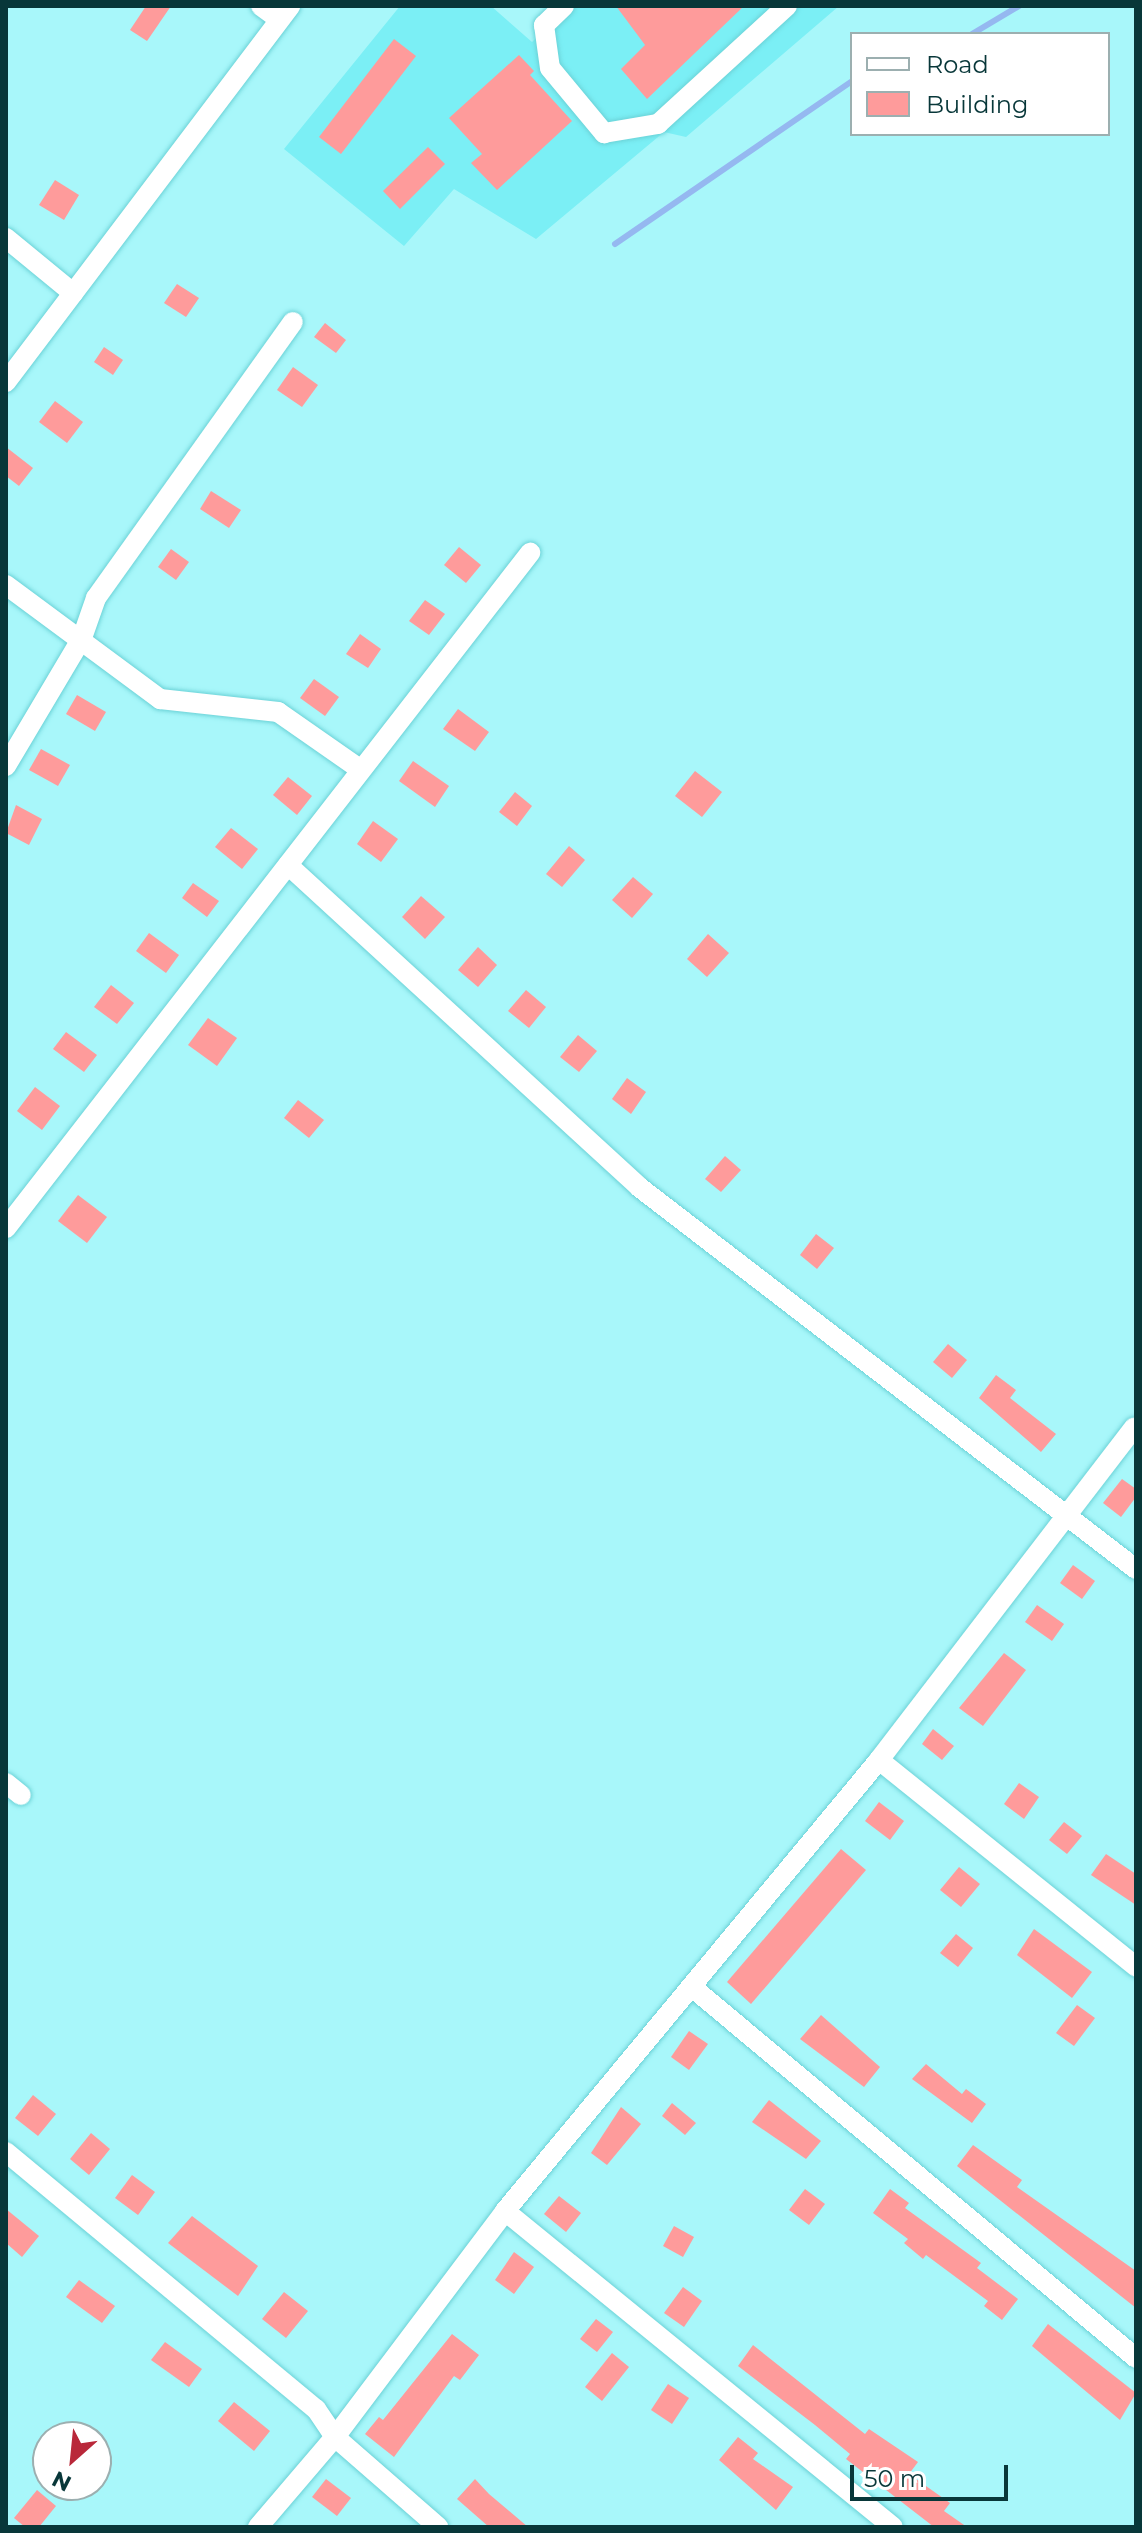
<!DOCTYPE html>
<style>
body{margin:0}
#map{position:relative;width:1142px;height:2533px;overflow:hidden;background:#a8f7fa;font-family:Montserrat,sans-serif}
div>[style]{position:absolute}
.built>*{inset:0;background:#7beff5}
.stream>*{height:6px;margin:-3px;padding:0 3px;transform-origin:3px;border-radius:3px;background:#95b8f0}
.building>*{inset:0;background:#fe9b9b}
.roads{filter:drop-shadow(0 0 2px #6bd2d7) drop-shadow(0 0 2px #6bd2d7)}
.minor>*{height:20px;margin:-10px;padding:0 10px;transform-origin:10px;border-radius:10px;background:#fff}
span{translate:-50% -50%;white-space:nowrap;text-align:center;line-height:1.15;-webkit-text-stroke:6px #fff;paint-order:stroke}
.frame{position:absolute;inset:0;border:8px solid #083739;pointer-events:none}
.legend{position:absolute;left:850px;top:32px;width:260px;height:104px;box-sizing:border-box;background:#fff;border:2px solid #9cafb0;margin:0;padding:10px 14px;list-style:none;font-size:24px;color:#083739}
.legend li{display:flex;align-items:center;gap:16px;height:40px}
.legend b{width:40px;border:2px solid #9cafb0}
.north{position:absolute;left:32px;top:2421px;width:80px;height:80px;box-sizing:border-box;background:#fff;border:2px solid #9cafb0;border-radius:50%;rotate:207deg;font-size:22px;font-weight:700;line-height:32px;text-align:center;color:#083739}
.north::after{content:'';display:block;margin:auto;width:28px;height:36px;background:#b9283a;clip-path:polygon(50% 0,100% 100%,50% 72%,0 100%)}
.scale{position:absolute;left:850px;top:2465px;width:158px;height:36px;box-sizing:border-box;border:4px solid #083739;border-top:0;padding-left:10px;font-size:24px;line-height:28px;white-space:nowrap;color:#083739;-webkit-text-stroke:6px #fff;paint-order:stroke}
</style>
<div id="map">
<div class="built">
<i style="clip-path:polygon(400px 6px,491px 6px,532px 42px,571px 6px,839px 6px,686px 137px,664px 132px,536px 239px,454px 189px,404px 246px,284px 149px)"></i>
</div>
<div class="stream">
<i style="left:972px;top:34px;width:55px;rotate:-30.8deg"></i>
<i style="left:615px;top:244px;width:288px;rotate:-34.5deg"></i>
</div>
<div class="building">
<i style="clip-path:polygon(146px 6px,171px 6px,147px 41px,130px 30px)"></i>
<i style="clip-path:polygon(616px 6px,744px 6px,647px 99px,621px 69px,645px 45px)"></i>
<i style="clip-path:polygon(394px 39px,416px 56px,341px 154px,319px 137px)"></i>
<i style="clip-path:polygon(519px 55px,534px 71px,530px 75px,572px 121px,497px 190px,471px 163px,482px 154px,449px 118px)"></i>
<i style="clip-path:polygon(428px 147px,445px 164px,400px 209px,383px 191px)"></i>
<i style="clip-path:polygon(55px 180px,79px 195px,64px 220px,39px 205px)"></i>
<i style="clip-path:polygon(177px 284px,199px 298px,186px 317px,164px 303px)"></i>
<i style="clip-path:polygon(325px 323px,346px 340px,336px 353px,314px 337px)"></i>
<i style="clip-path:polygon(104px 347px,123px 360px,113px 375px,94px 362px)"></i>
<i style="clip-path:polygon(293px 367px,318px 385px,302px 407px,277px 390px)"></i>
<i style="clip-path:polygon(55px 401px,83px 422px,67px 443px,39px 422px)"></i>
<i style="clip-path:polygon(6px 447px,33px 468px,19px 486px,6px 476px)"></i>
<i style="clip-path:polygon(211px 491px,241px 510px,229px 528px,200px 509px)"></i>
<i style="clip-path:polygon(459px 547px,481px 565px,466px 583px,444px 565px)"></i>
<i style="clip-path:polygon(171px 549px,189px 562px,176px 580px,158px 567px)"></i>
<i style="clip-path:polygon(425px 600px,445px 614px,429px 635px,409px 621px)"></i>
<i style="clip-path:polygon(360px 634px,381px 649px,368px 668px,346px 654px)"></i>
<i style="clip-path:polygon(314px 679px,339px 697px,325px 716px,300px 698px)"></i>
<i style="clip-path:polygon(77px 695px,106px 712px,95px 731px,66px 714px)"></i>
<i style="clip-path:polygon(458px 709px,489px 732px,475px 751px,443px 729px)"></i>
<i style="clip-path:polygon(41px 749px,70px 765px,58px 786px,29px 770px)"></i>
<i style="clip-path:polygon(413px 761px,449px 786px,435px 807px,399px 781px)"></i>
<i style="clip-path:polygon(695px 771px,722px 792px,702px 817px,675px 796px)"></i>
<i style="clip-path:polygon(288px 777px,312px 796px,297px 815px,273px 795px)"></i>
<i style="clip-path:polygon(515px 792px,532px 806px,517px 826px,499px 812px)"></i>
<i style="clip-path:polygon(16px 805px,42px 819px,29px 845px,6px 833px)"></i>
<i style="clip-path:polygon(373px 821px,398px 839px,381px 862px,357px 844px)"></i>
<i style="clip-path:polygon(231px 828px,258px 849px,242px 869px,215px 847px)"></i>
<i style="clip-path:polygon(569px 846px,585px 860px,562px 887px,546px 874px)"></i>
<i style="clip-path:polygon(633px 877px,653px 894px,632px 918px,612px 900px)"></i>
<i style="clip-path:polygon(193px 883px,219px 901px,207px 917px,182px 898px)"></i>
<i style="clip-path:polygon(421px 896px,445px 917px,425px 939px,402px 917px)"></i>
<i style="clip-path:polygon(149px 933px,179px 955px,166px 973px,136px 951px)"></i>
<i style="clip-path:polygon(708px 934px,729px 953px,707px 977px,687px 959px)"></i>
<i style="clip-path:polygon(478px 947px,497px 965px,478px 987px,458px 970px)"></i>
<i style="clip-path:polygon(111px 985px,134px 1003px,117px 1024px,94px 1007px)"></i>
<i style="clip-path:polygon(526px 990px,546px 1007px,529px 1028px,508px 1011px)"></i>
<i style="clip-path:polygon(208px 1018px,237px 1038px,217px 1066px,188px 1045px)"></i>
<i style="clip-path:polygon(66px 1032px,97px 1055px,84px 1072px,53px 1049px)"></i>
<i style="clip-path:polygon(578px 1035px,597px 1051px,579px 1072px,560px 1057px)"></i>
<i style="clip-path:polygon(627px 1078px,646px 1092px,631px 1114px,612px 1099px)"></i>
<i style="clip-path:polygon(35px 1087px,60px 1106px,42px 1130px,17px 1111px)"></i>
<i style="clip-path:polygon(298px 1100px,324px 1120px,309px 1138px,284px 1118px)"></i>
<i style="clip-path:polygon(725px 1156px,741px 1170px,721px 1192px,705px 1179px)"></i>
<i style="clip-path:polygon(78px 1195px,107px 1217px,87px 1243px,58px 1221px)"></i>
<i style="clip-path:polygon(816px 1234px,834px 1248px,817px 1269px,800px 1255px)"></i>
<i style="clip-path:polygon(948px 1344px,967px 1360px,952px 1378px,933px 1362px)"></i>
<i style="clip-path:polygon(996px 1375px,1016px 1390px,1010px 1398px,1056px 1434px,1041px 1452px,979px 1398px)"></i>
<i style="clip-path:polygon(1122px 1479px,1136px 1489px,1136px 1497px,1121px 1517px,1103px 1503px)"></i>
<i style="clip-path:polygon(1073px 1565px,1095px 1581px,1082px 1599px,1060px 1583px)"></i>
<i style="clip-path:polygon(1037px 1605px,1064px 1624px,1052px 1641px,1025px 1622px)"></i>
<i style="clip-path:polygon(1004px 1653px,1026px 1670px,983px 1726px,959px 1708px)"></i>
<i style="clip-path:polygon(933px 1729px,954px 1746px,942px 1760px,922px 1744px)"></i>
<i style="clip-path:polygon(1019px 1783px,1039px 1797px,1024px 1819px,1004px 1804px)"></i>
<i style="clip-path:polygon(879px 1802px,904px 1821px,890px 1840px,865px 1821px)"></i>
<i style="clip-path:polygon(1064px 1822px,1082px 1836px,1067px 1854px,1049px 1840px)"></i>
<i style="clip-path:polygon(841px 1849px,866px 1870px,751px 2004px,727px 1982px)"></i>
<i style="clip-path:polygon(1106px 1854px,1136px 1874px,1136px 1905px,1091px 1875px)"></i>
<i style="clip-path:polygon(959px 1867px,980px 1884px,961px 1907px,940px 1890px)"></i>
<i style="clip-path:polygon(1034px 1929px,1092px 1972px,1072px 1998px,1017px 1955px)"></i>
<i style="clip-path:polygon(956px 1934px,973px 1948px,958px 1967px,940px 1953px)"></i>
<i style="clip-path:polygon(1077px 2005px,1095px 2018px,1074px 2046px,1056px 2033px)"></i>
<i style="clip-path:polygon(821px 2015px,880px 2067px,864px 2087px,800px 2039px)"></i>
<i style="clip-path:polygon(689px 2031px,708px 2044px,689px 2070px,671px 2057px)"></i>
<i style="clip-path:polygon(926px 2064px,962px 2094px,966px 2089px,986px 2104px,972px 2123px,912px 2079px)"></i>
<i style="clip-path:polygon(33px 2095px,56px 2114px,38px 2136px,15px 2118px)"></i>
<i style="clip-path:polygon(769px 2100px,821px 2141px,806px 2159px,752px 2122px)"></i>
<i style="clip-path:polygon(672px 2103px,696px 2123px,685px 2135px,662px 2116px)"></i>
<i style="clip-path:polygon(621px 2107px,641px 2124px,607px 2165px,591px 2153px)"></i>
<i style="clip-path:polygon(91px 2133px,110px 2149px,89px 2175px,70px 2159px)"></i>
<i style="clip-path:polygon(973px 2145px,1022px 2180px,1017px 2187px,1136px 2271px,1136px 2308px,957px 2166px)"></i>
<i style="clip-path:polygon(132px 2175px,155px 2192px,138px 2215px,115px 2198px)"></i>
<i style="clip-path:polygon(805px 2189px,825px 2204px,809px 2225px,789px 2210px)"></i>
<i style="clip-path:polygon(890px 2189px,909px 2203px,905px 2208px,981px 2263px,977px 2268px,1018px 2299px,1002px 2320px,984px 2306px,988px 2301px,926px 2255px,923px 2259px,904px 2243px,908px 2239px,873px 2213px)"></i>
<i style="clip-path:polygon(559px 2196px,581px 2213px,566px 2232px,544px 2214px)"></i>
<i style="clip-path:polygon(6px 2209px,39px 2236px,22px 2257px,6px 2243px)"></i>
<i style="clip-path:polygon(192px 2216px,258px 2266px,238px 2296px,168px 2243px)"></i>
<i style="clip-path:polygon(674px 2226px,694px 2237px,683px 2257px,663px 2246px)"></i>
<i style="clip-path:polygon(514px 2252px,534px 2267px,514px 2294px,495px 2280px)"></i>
<i style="clip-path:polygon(79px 2280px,115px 2306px,102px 2323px,66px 2297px)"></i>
<i style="clip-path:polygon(683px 2287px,702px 2301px,684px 2327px,664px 2313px)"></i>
<i style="clip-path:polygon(284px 2292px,308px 2311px,286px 2338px,262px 2319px)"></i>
<i style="clip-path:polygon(596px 2319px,613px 2332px,597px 2352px,580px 2339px)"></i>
<i style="clip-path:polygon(1048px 2324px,1136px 2393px,1120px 2420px,1032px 2346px)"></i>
<i style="clip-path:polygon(452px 2334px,479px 2355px,460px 2380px,454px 2376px,394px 2457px,365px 2434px,379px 2417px,383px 2420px)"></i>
<i style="clip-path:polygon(165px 2342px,202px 2369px,189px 2387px,151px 2360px)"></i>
<i style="clip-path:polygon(753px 2345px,865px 2434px,869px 2429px,918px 2462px,909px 2474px,950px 2503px,944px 2511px,967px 2527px,934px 2527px,846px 2459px,850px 2454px,815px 2425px,738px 2366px)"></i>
<i style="clip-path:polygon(612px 2353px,629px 2367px,602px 2401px,585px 2387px)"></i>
<i style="clip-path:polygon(668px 2384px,689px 2398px,672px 2424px,651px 2410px)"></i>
<i style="clip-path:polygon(234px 2402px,270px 2431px,254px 2451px,218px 2421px)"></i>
<i style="clip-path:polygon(738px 2437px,758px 2453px,753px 2459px,793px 2487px,776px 2510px,719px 2460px)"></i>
<i style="clip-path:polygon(326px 2479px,351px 2498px,337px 2516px,312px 2497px)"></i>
<i style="clip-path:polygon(475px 2479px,489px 2494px,528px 2527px,489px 2527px,457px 2499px)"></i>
<i style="clip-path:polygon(37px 2490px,56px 2506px,39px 2527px,25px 2527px,14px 2518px)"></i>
</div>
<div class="roads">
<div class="minor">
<i style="left:261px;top:6px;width:22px;rotate:36deg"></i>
<i style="left:564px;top:6px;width:28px;rotate:136deg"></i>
<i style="left:544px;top:25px;width:43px;rotate:82.1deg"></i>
<i style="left:550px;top:68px;width:85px;rotate:50.3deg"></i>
<i style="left:604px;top:133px;width:55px;rotate:-9.5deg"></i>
<i style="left:658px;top:124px;width:175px;rotate:-42.5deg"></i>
<i style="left:6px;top:238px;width:87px;rotate:39.4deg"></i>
<i style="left:6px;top:382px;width:471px;rotate:-52.9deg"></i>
<i style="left:6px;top:585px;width:192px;rotate:36.5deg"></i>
<i style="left:160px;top:699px;width:119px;rotate:6.3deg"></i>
<i style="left:278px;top:712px;width:101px;rotate:34.9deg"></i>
<i style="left:6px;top:766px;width:149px;rotate:-59.3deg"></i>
<i style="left:82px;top:638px;width:42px;rotate:-70.7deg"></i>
<i style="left:96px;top:598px;width:339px;rotate:-54.5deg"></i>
<i style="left:288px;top:865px;width:476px;rotate:42.5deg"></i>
<i style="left:639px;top:1187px;width:627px;rotate:37.55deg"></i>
<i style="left:6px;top:1228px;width:855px;rotate:-52.18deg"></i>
<i style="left:879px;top:1760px;width:330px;rotate:38.8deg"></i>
<i style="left:6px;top:1783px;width:19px;rotate:39deg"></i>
<i style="left:693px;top:1988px;width:577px;rotate:39.87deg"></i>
<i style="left:6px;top:2152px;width:403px;rotate:39.7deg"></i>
<i style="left:316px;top:2409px;width:34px;rotate:56deg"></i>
<i style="left:335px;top:2437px;width:137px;rotate:41.1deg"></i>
<i style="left:505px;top:2211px;width:500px;rotate:39.16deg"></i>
<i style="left:258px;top:2527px;width:118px;rotate:-49.5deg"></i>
<i style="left:335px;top:2437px;width:283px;rotate:-53deg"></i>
<i style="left:505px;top:2211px;width:586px;rotate:-50.33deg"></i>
<i style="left:879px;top:1760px;width:419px;rotate:-52.5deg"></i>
</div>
</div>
<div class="frame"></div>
<ul class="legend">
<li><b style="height:10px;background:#fff"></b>Road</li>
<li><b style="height:22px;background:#fe9b9b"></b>Building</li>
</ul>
<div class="north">N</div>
<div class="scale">50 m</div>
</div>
